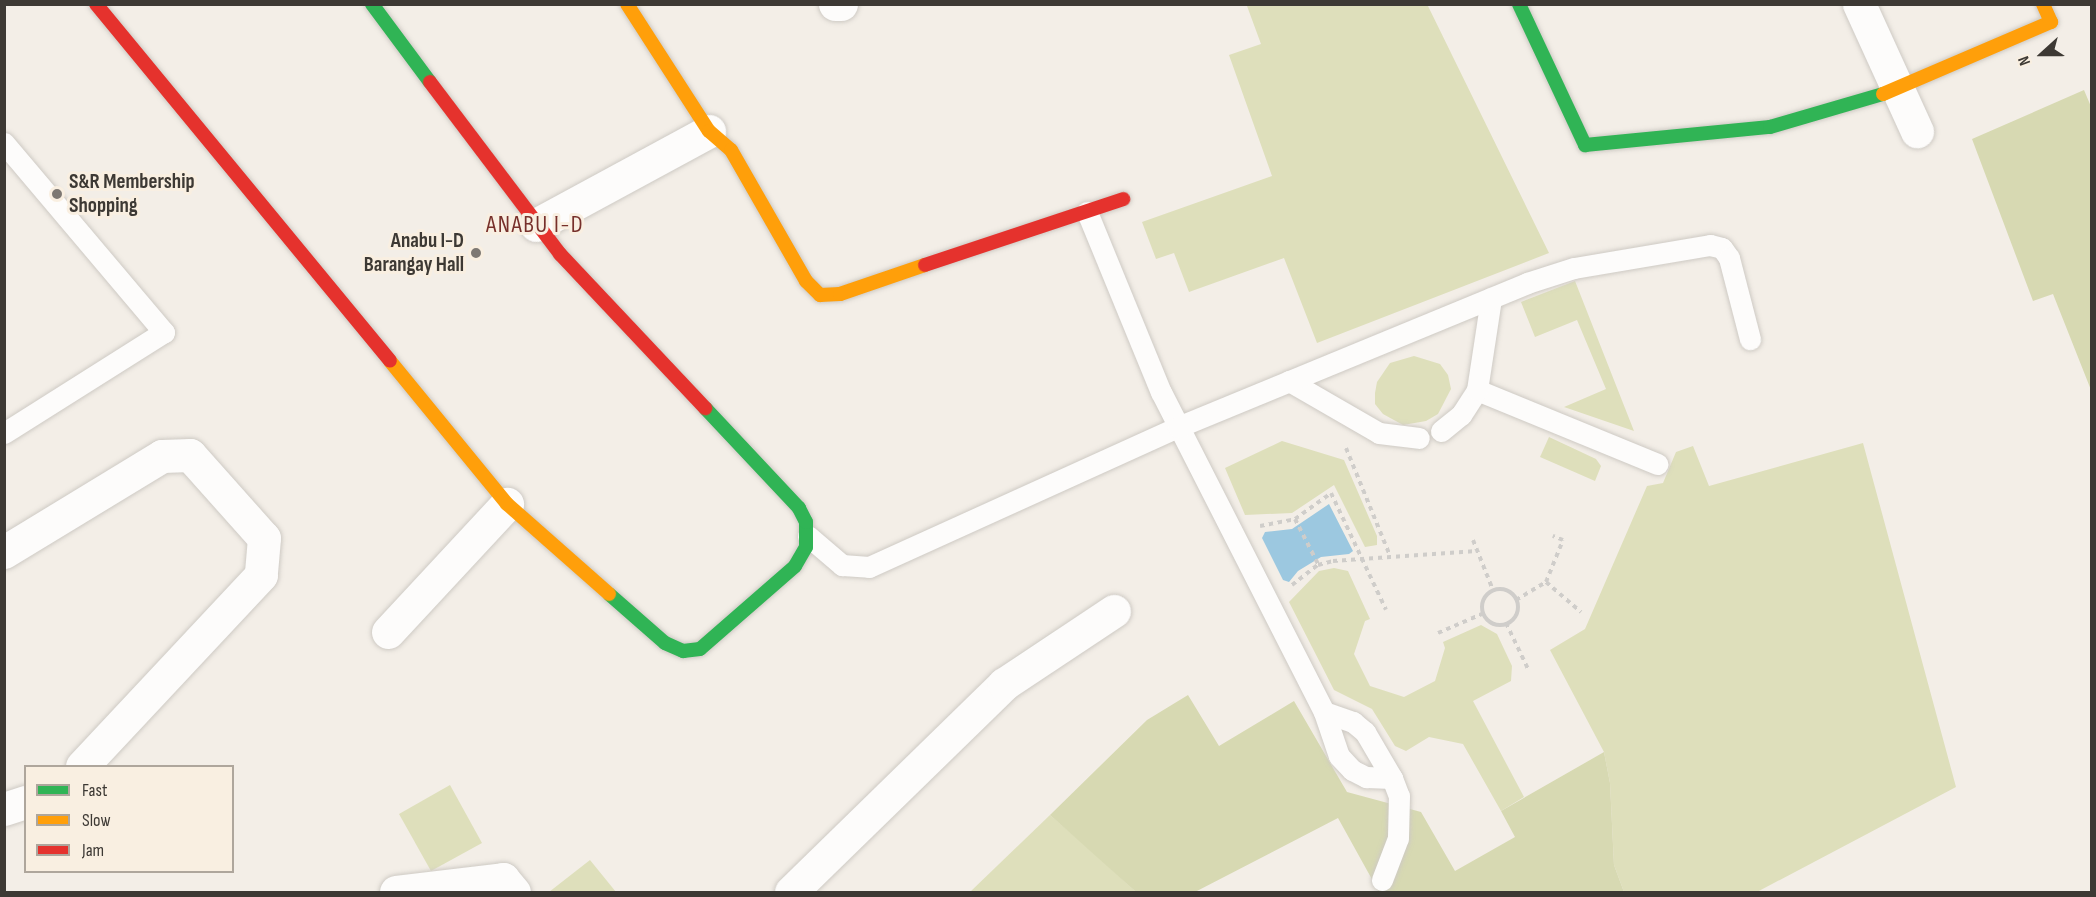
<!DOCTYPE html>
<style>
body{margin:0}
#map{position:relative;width:2096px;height:897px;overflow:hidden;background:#f3eee7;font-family:"Sofia Sans Condensed",sans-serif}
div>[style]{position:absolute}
.green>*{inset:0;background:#dedfbb}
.forest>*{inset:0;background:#d7d9b2}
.water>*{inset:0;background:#9cc8e0}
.path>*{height:4px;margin-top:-2px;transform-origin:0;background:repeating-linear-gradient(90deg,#cfcdca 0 4.5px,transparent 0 9px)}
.path>.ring{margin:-2px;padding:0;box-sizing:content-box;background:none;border:4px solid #cfcdca;border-radius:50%}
.roads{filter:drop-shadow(0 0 2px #cecac4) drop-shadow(0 0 2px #cecac4)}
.lane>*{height:21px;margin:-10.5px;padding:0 10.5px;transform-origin:10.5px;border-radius:10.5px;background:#fdfcfb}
.street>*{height:33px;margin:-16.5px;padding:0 16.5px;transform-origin:16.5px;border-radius:16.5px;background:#fdfcfb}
.fast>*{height:14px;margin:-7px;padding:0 7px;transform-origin:7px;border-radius:7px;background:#30b455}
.slow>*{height:14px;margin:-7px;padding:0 7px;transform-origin:7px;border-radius:7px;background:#ff9f0a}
.jam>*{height:14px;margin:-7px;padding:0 7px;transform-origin:7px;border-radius:7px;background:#e5322d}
.dots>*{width:16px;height:16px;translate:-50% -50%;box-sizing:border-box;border:3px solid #f9efe1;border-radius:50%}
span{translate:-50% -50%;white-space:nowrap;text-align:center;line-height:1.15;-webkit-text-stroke:6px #f9efe1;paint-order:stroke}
.poi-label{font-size:21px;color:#3d3934;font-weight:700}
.left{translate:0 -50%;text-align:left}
.right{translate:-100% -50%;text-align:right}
.quarter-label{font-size:24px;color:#77302b;letter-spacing:1.5px}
.frame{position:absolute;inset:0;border:6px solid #3d3934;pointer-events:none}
.legend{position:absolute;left:24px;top:765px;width:210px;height:108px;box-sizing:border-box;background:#f9efe1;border:2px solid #aea69c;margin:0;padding:8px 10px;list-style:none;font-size:18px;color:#3d3934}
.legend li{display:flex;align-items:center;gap:12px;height:30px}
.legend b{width:30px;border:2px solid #aea69c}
.north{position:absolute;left:2012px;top:24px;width:60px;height:60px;-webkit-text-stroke:4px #f9efe1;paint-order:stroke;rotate:249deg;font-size:16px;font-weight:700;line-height:24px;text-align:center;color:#3d3934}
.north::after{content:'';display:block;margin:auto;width:21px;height:27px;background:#3d3934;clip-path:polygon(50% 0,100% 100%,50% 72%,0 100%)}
</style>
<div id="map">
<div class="green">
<i style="clip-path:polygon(1427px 4px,1549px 253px,1317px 343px,1284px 258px,1189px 292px,1174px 253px,1156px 259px,1142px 222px,1272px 176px,1229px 55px,1261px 44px,1247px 6px)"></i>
<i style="clip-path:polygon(1575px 281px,1634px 431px,1564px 407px,1606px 389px,1577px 320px,1535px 337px,1521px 302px)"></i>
<i style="clip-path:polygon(1414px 356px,1440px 364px,1448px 375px,1451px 389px,1438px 414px,1426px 421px,1403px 425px,1383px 414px,1375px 404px,1375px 393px,1377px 382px,1390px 363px)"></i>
<i style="clip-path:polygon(1549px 437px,1596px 459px,1601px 466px,1595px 481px,1540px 457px)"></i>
<i style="clip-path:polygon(1282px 441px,1344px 460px,1377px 536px,1377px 545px,1365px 547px,1334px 485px,1292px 513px,1245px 515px,1225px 468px)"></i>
<i style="clip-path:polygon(1863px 443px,1956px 787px,1757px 892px,1624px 892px,1614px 865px,1610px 783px,1604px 752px,1550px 650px,1585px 629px,1647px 486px,1663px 483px,1676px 452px,1693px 446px,1709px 486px)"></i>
<i style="clip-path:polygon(1334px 568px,1348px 571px,1370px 619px,1365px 621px,1354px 654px,1370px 686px,1404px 697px,1435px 681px,1445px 648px,1443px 642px,1481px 625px,1497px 634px,1512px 666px,1511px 681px,1473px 701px,1524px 797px,1501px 811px,1463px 744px,1429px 737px,1406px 751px,1395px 746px,1372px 709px,1334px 690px,1289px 602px,1319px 571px)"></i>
<i style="clip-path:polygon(450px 785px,482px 843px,431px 871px,399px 814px)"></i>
<i style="clip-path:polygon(1050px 815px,1096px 855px,1136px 892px,970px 892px)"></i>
<i style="clip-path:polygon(590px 860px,616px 892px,549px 892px)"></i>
</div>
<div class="forest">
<i style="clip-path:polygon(2084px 90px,2092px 109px,2091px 390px,2053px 294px,2033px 301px,1972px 139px)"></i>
<i style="clip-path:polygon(1188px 695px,1219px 746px,1294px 701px,1347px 792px,1421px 812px,1455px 871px,1515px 837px,1501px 811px,1604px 752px,1610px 783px,1614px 865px,1624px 892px,1379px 892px,1338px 818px,1195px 892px,1136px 892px,1050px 815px,1147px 720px)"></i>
</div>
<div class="water">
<i style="clip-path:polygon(1329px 504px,1353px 551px,1349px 554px,1321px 557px,1298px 571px,1289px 582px,1283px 580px,1262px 538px,1265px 532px,1292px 529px)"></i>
</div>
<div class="path">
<i style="left:1346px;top:448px;width:117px;rotate:67.8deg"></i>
<i style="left:1295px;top:519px;width:51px;rotate:62.9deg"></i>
<i style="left:1260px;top:526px;width:36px;rotate:-11deg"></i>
<i style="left:1295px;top:519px;width:44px;rotate:-35.8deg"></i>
<i style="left:1331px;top:493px;width:129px;rotate:64.8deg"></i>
<i style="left:1473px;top:540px;width:54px;rotate:68.2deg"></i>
<i style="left:1546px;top:582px;width:46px;rotate:40.6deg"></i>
<i style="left:1292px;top:585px;width:33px;rotate:-38deg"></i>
<i style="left:1318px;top:565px;width:16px;rotate:-15deg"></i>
<i style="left:1333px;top:561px;width:144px;rotate:-4deg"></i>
<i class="ring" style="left:1482px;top:589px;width:32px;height:32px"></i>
<i style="left:1516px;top:600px;width:35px;rotate:-31deg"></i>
<i style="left:1546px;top:582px;width:45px;rotate:-68deg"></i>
<i style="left:1563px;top:540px;width:11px;rotate:-158deg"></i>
<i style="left:1506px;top:623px;width:53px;rotate:64.4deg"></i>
<i style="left:1438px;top:633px;width:50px;rotate:-23.5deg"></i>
</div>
<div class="roads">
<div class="lane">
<i style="left:4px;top:143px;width:248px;rotate:49.8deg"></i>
<i style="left:164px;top:332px;width:189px;rotate:147.7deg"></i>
<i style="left:1087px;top:212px;width:195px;rotate:67.7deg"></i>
<i style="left:1161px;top:392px;width:359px;rotate:63deg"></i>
<i style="left:1324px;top:712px;width:31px;rotate:19deg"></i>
<i style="left:1353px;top:722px;width:16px;rotate:40deg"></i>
<i style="left:1365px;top:732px;width:53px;rotate:59.6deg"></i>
<i style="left:1392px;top:778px;width:19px;rotate:69deg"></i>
<i style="left:1399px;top:796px;width:42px;rotate:91.4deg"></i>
<i style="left:1398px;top:838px;width:45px;rotate:110.9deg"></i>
<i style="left:1289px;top:381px;width:104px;rotate:30deg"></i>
<i style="left:1379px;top:433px;width:40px;rotate:7.1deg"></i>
<i style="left:1477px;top:390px;width:195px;rotate:22.3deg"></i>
<i style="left:1441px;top:431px;width:26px;rotate:-39deg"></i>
<i style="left:1461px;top:415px;width:30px;rotate:-57deg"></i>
<i style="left:1477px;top:390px;width:93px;rotate:-81.3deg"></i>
<i style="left:808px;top:536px;width:45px;rotate:40.5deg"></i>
<i style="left:842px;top:565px;width:27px;rotate:4deg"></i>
<i style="left:869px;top:567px;width:339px;rotate:-24.4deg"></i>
<i style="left:1178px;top:427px;width:378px;rotate:-22.4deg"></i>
<i style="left:1527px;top:283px;width:49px;rotate:-17.7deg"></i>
<i style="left:1574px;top:268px;width:138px;rotate:-9.6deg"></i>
<i style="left:1710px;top:245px;width:12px;rotate:14deg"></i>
<i style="left:1722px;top:248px;width:12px;rotate:55deg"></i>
<i style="left:1729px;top:258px;width:84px;rotate:75.5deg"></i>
<i style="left:1324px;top:712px;width:46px;rotate:71.2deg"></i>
<i style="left:1339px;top:756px;width:19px;rotate:47deg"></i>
<i style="left:1352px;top:770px;width:16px;rotate:27deg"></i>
<i style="left:1366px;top:777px;width:26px;rotate:2deg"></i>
</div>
<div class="street">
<i style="left:835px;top:4px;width:6px"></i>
<i style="left:1859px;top:4px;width:140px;rotate:65.5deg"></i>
<i style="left:536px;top:225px;width:197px;rotate:-28.5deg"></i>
<i style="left:4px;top:552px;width:185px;rotate:-31.3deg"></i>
<i style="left:162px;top:456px;width:28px;rotate:-2deg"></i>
<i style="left:190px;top:455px;width:111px;rotate:48.3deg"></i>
<i style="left:264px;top:538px;width:37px;rotate:95deg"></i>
<i style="left:261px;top:575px;width:262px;rotate:133.1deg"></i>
<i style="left:388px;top:632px;width:175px;rotate:-47.1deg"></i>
<i style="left:4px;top:809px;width:23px;rotate:-18deg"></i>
<i style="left:396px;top:892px;width:108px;rotate:-6.9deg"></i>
<i style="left:503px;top:879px;width:17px;rotate:50deg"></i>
<i style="left:791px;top:892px;width:298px;rotate:-44.3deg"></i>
<i style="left:1004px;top:684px;width:132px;rotate:-33.6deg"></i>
</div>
<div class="fast">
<i style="left:372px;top:4px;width:97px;rotate:53.4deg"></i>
<i style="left:1519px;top:4px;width:156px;rotate:64.9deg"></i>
<i style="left:1585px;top:145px;width:186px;rotate:-5.6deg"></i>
<i style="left:1770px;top:127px;width:118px;rotate:-16.3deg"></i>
<i style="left:609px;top:594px;width:74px;rotate:41.2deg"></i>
<i style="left:665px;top:643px;width:20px;rotate:24deg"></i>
<i style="left:683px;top:651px;width:17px;rotate:-7deg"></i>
<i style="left:700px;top:649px;width:126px;rotate:-41.1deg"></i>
<i style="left:795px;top:566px;width:22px;rotate:-60deg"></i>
<i style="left:806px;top:547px;width:25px;rotate:-90deg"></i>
<i style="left:806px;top:522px;width:16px;rotate:-117deg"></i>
<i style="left:799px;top:508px;width:137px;rotate:-133.2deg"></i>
</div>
<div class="slow">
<i style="left:627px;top:4px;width:151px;rotate:57.2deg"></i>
<i style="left:709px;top:131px;width:29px;rotate:41deg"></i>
<i style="left:731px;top:150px;width:151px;rotate:60.2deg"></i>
<i style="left:806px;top:281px;width:20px;rotate:45deg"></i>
<i style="left:820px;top:295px;width:20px;rotate:-3deg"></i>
<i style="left:840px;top:294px;width:90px;rotate:-18.8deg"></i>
<i style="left:1883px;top:94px;width:183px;rotate:-23.2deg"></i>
<i style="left:2051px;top:22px;width:20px;rotate:-114deg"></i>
<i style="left:390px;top:361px;width:185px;rotate:50.7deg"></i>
<i style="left:507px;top:504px;width:136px;rotate:41.4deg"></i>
</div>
<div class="jam">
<i style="left:96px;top:4px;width:462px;rotate:50.5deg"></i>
<i style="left:430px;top:82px;width:216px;rotate:52.9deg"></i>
<i style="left:560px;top:254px;width:212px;rotate:46.7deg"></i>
<i style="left:925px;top:265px;width:209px;rotate:-18.4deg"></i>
</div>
</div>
<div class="dots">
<i style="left:57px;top:194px;background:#7d7873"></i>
<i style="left:476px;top:253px;background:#7d7873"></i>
</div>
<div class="poi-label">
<span class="left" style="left:69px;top:194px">S&amp;R Membership<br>Shopping</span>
<span class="right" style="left:464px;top:253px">Anabu I-D<br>Barangay Hall</span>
</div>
<div class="quarter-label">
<span style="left:535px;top:225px">ANABU I-D</span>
</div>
<div class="frame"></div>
<ul class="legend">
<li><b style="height:8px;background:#30b455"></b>Fast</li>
<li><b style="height:8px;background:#ff9f0a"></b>Slow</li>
<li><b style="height:8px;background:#e5322d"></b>Jam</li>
</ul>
<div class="north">N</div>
</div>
